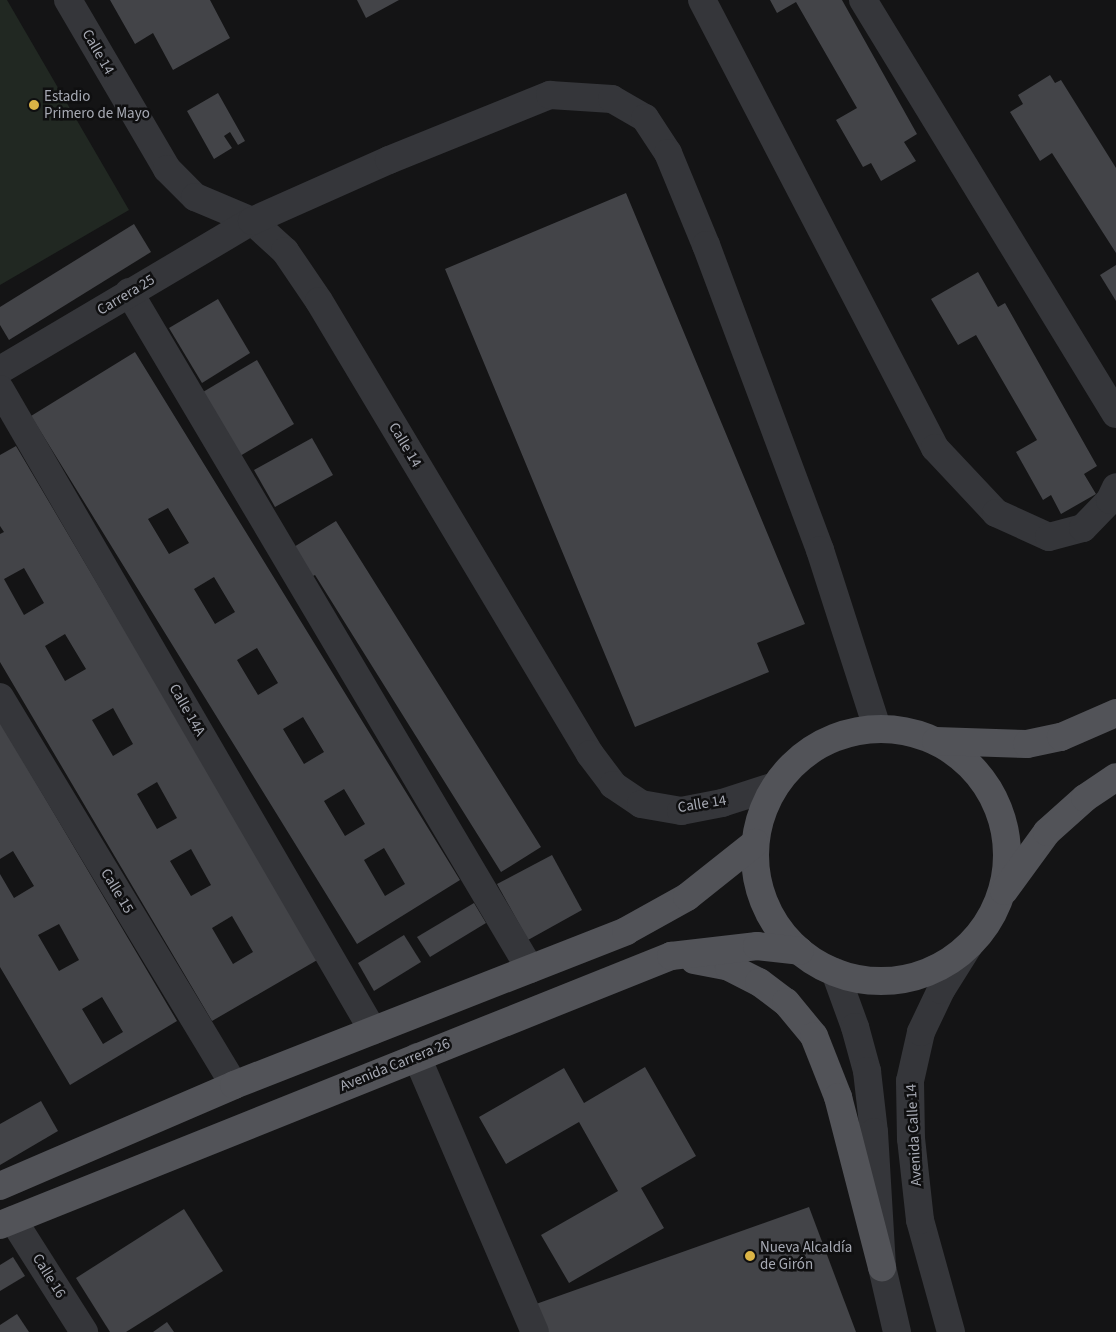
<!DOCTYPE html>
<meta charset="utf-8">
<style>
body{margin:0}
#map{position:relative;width:1116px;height:1332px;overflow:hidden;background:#141415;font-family:"Source Sans 3",sans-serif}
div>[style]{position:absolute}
.green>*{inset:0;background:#212822}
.building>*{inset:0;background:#434448}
.minor>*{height:28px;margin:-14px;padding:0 14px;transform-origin:14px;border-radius:14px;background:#35363a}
.major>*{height:28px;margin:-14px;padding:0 14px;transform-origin:14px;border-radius:14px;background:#525358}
.major>.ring{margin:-14px;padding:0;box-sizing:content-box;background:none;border:28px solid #525358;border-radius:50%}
.dots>*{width:14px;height:14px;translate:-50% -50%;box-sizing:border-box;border:2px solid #0f0f10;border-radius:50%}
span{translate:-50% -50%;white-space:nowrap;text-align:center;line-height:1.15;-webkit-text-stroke:5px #0f0f10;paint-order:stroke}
.street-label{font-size:15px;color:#a7aab4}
.poi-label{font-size:15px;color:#a7aab4}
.left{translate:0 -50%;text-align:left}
</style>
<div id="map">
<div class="green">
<i style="clip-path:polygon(0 0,7px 0,129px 210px,0 285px)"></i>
</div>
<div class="building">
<i style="clip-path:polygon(110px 0,210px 0,230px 38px,173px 70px,153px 33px,135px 44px)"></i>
<i style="clip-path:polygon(357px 0,399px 0,366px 18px)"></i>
<i style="clip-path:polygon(770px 0,842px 0,917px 134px,904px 142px,916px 161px,881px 181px,871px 163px,863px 167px,836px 120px,857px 108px,796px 2px,777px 13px)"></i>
<i style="clip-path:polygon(1050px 75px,1055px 83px,1061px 80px,1116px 168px,1116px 253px,1052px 153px,1040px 161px,1010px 112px,1023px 104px,1018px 95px)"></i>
<i style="clip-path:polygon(218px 93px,245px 141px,238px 145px,230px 132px,224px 136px,232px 148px,214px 159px,187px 111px)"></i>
<i style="clip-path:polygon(626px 193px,805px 624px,757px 643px,769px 672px,635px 727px,445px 269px)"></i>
<i style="clip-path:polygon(134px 224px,151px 252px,9px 340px,0 325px,0 307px)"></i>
<i style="clip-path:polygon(1116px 265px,1116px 301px,1100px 275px)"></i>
<i style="clip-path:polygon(978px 272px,998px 307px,1005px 303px,1097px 466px,1084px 474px,1096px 494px,1061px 514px,1051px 495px,1043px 500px,1016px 452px,1037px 440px,976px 335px,958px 345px,931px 299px)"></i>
<i style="clip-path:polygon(218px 299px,250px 353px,202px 383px,169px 328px)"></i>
<i style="clip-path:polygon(evenodd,135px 352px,460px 880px,357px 944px,31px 416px,135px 352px,168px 508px,189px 543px,169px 554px,148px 519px,168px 508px,135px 352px,214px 577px,235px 612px,215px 624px,194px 589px,214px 577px,135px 352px,257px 648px,278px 683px,258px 695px,237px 660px,257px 648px,135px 352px,303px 717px,324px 752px,304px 764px,283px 729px,303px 717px,135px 352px,344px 789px,365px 824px,345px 836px,324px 801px,344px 789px,135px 352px,384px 848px,405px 884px,385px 896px,364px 860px,384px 848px)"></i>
<i style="clip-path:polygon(257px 360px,294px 424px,240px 456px,203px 392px)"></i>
<i style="clip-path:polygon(312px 438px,333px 475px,275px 507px,254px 470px)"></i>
<i style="clip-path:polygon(evenodd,16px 446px,319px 959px,212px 1021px,0 662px,0 534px,4px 532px,0 526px,0 455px,16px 446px,24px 568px,44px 603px,24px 615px,4px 579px,24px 568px,16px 446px,65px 634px,86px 669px,65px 681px,45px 646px,65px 634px,16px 446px,113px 708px,133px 744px,113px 756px,92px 720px,113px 708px,16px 446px,157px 782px,177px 818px,157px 829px,137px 794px,157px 782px,16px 446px,191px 849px,211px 885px,191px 896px,170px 861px,191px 849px,16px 446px,232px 916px,253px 952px,233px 964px,212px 928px,232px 916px)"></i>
<i style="clip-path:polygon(336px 521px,541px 847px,501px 872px,315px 575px,307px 579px,289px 550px)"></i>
<i style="clip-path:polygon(evenodd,0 722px,177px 1021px,70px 1085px,0 967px,0 874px,14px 898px,34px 886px,13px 851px,0 859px,0 722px,59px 924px,79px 960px,59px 971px,38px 935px,59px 924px,0 722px,102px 997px,123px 1032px,103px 1044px,82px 1009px,102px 997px)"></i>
<i style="clip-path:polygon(552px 855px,582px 910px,528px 940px,497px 884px)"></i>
<i style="clip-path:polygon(474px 903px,486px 923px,430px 957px,417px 937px)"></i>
<i style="clip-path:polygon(404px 935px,421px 962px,374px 991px,358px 963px)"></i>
<i style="clip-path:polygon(645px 1067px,696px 1156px,641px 1188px,664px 1228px,569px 1283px,541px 1235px,618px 1191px,579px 1122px,506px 1164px,479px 1117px,564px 1068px,584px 1103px)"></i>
<i style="clip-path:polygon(41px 1101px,58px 1131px,0 1165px,0 1124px)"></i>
<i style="clip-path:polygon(809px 1207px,856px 1332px,548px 1332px,536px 1304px)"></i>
<i style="clip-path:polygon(184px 1209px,223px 1271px,126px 1332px,110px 1332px,76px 1278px)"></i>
<i style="clip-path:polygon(13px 1257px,25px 1276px,0 1291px,0 1265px)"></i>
<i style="clip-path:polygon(17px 1314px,29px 1332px,0 1332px,0 1325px)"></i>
<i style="clip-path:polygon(167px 1322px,174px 1332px,153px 1332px)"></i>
</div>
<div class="minor">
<i style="left:68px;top:0;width:196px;rotate:59.6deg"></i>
<i style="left:167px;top:169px;width:40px;rotate:45deg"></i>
<i style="left:195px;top:197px;width:62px;rotate:22.8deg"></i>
<i style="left:252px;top:221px;width:45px;rotate:42.3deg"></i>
<i style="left:285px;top:251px;width:60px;rotate:55.8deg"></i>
<i style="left:319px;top:301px;width:528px;rotate:59.11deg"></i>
<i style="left:590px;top:754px;width:39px;rotate:53deg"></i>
<i style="left:613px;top:785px;width:34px;rotate:34deg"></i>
<i style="left:641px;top:804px;width:41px;rotate:9.9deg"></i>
<i style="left:681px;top:811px;width:42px;rotate:-11deg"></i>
<i style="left:722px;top:803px;width:56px;rotate:-17.8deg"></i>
<i style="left:702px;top:0;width:505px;rotate:62.52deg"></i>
<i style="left:935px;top:448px;width:89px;rotate:46.8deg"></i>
<i style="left:996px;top:513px;width:58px;rotate:24.4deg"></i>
<i style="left:1049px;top:537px;width:35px;rotate:-15deg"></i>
<i style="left:1083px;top:528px;width:39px;rotate:-46deg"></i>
<i style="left:1110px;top:500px;width:14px;rotate:-65deg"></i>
<i style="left:863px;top:0;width:485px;rotate:58.6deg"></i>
<i style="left:129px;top:292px;width:787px;rotate:59.36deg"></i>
<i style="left:0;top:370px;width:293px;rotate:-30.6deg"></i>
<i style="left:252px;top:221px;width:150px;rotate:-24deg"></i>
<i style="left:389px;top:160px;width:174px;rotate:-22deg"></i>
<i style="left:550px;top:95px;width:62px;rotate:3.7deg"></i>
<i style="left:612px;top:99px;width:38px;rotate:30deg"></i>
<i style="left:645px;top:118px;width:42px;rotate:56.7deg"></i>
<i style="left:668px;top:153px;width:100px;rotate:67.6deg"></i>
<i style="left:706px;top:245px;width:326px;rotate:69.5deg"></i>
<i style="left:820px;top:550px;width:187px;rotate:72.2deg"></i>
<i style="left:0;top:389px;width:742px;rotate:59.84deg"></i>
<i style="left:0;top:697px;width:453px;rotate:58.9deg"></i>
<i style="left:835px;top:972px;width:59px;rotate:70deg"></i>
<i style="left:855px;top:1027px;width:46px;rotate:74.7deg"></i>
<i style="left:867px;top:1071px;width:61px;rotate:83.5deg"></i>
<i style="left:874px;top:1132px;width:135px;rotate:86.6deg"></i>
<i style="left:882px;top:1267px;width:67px;rotate:77deg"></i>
<i style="left:417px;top:1057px;width:299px;rotate:66.8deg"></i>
<i style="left:13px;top:1220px;width:133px;rotate:57.6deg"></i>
<i style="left:951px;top:1332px;width:116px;rotate:-105.5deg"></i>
<i style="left:920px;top:1220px;width:81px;rotate:-96.3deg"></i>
<i style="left:911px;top:1139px;width:58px;rotate:-91deg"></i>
<i style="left:910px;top:1081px;width:50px;rotate:-77.3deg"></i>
<i style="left:921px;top:1032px;width:47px;rotate:-64.5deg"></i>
<i style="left:941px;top:990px;width:51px;rotate:-57.9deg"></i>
</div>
<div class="major">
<i class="ring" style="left:755px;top:729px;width:224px;height:224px"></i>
<i style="left:936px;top:741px;width:91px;rotate:1.9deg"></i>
<i style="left:1027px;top:744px;width:35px;rotate:-12deg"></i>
<i style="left:1061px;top:737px;width:60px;rotate:-23.6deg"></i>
<i style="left:1004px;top:891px;width:73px;rotate:-53.9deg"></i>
<i style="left:1047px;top:832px;width:51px;rotate:-41.8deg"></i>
<i style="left:1085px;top:798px;width:37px;rotate:-34deg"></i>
<i style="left:694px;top:960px;width:36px;rotate:11deg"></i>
<i style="left:729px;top:967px;width:34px;rotate:27deg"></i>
<i style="left:759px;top:982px;width:34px;rotate:37deg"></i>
<i style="left:786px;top:1002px;width:44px;rotate:50.5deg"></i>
<i style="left:814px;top:1036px;width:66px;rotate:68.5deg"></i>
<i style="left:838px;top:1097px;width:176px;rotate:75.5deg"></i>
<i style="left:0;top:1186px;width:255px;rotate:-23.3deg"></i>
<i style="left:234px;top:1085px;width:421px;rotate:-21.4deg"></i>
<i style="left:626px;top:931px;width:70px;rotate:-29.1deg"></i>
<i style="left:687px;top:897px;width:87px;rotate:-38.5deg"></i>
<i style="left:0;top:1225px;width:723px;rotate:-21.85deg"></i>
<i style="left:671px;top:956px;width:87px;rotate:-6.6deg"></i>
<i style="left:757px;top:946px;width:43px;rotate:6.6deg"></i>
</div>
<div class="dots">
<i style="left:34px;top:105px;background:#dbb446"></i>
<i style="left:750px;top:1256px;background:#dbb446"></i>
</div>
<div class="street-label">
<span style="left:98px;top:52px;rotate:60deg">Calle 14</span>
<span style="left:126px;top:295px;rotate:-31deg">Carrera 25</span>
<span style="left:405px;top:445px;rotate:59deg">Calle 14</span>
<span style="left:187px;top:710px;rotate:60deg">Calle 14A</span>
<span style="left:702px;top:804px;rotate:-9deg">Calle 14</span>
<span style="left:117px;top:891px;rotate:59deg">Calle 15</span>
<span style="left:395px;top:1065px;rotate:-22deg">Avenida Carrera 26</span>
<span style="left:914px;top:1135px;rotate:-93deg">Avenida Calle 14</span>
<span style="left:49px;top:1276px;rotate:58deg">Calle 16</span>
</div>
<div class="poi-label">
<span class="left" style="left:44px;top:105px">Estadio<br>Primero de Mayo</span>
<span class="left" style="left:760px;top:1256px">Nueva Alcaldía<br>de Girón</span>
</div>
</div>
